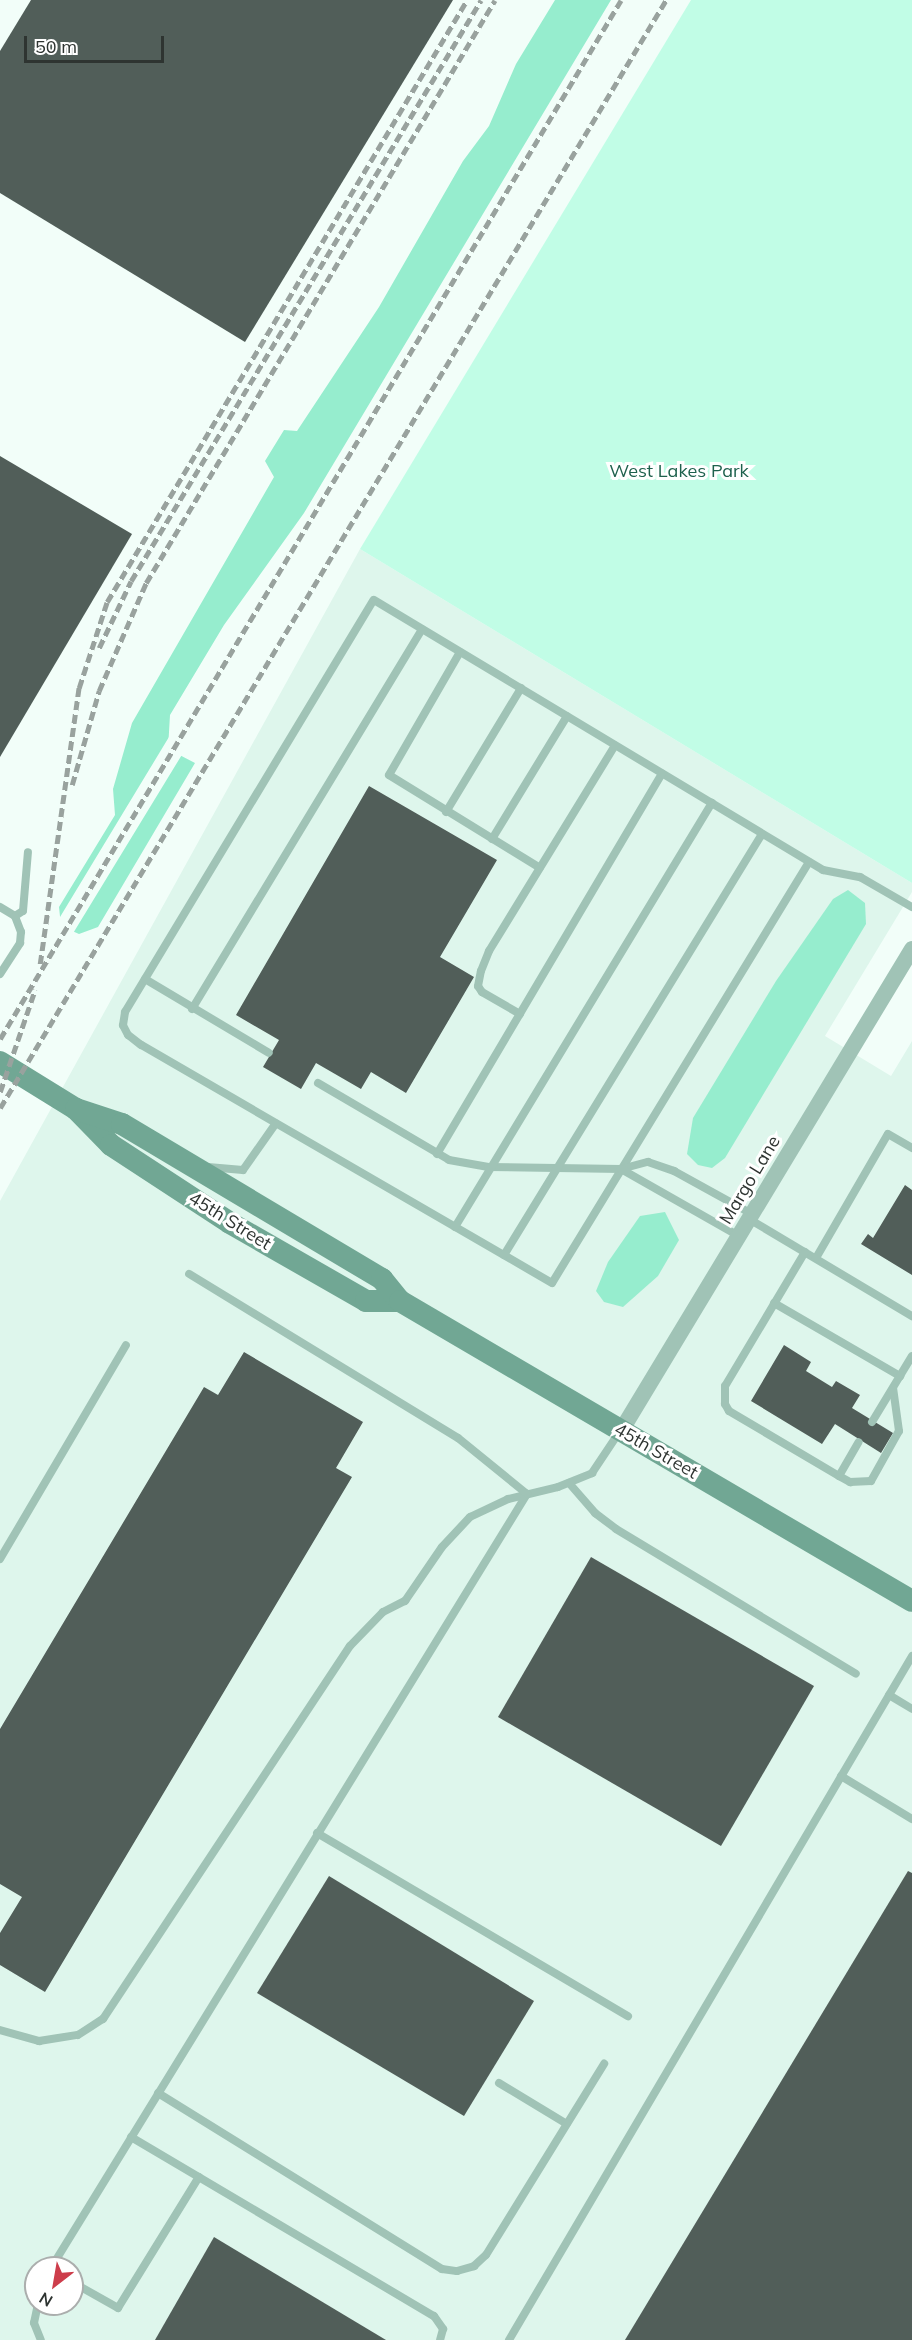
<!DOCTYPE html>
<style>
body{margin:0}
#map{position:relative;width:912px;height:2340px;overflow:hidden;background:#f2fef9;font-family:Mulish,sans-serif}
div>[style]{position:absolute}
.built>*{inset:0;background:#def6ec}
.green>*{inset:0;background:#c1fde6}
.water>*{inset:0;background:#96edce}
.pier>*{inset:0;background:#f2fef9}
.building>*{inset:0;background:#515e59}
.lane>*{height:8px;margin:-4px;padding:0 4px;transform-origin:4px;border-radius:4px;background:#a0c3b6}
.street>*{height:16px;margin:-8px;padding:0 8px;transform-origin:8px;border-radius:8px;background:#a0c3b6}
.secondary>*{height:22px;margin:-11px;padding:0 11px;transform-origin:11px;border-radius:11px;background:#71a794}
.rail>*{height:4.5px;margin-top:-2.25px;transform-origin:0;background:repeating-linear-gradient(90deg,#99a29e 0 9px,transparent 0 13.5px)}
span{translate:-50% -50%;white-space:nowrap;text-align:center;line-height:1.15;-webkit-text-stroke:6px #fff;paint-order:stroke}
.park-label{font-size:18px;color:#1e614d}
.street-label{font-size:18px;color:#2e3431}
.north{position:absolute;left:24px;top:2256px;width:60px;height:60px;box-sizing:border-box;background:#fff;border:2px solid #abaead;border-radius:50%;rotate:211deg;font-size:16px;font-weight:700;line-height:24px;text-align:center;color:#2e3431}
.north::after{content:'';display:block;margin:auto;width:21px;height:27px;background:#cd3d4b;clip-path:polygon(50% 0,100% 100%,50% 72%,0 100%)}
.scale{position:absolute;left:24px;top:36px;width:140px;height:27px;box-sizing:border-box;border:3px solid #2e3431;border-top:0;padding-left:8px;font-size:18px;line-height:21px;white-space:nowrap;color:#2e3431;-webkit-text-stroke:4px #fff;paint-order:stroke}
</style>
<div id="map">
<div class="built">
<i style="clip-path:polygon(evenodd,360px 549px,912px 883px,912px 892px,825px 1036px,891px 1076px,912px 1041px,912px 2340px,0 2340px,0 1201px,360px 549px,36px 2268px,72px 2268px,72px 2304px,36px 2304px,36px 2268px)"></i>
</div>
<div class="green">
<i style="clip-path:polygon(691px 0,912px 0,912px 883px,360px 549px)"></i>
</div>
<div class="water">
<i style="clip-path:polygon(555px 0,611px 0,304px 513px,224px 625px,170px 715px,168px 749px,195px 763px,98px 927px,79px 934px,61px 926px,59px 907px,115px 815px,113px 789px,132px 723px,274px 477px,265px 461px,284px 430px,297px 431px,379px 307px,463px 161px,489px 126px,516px 64px)"></i>
<i style="clip-path:polygon(848px 890px,865px 903px,866px 924px,725px 1158px,712px 1168px,698px 1165px,687px 1154px,693px 1118px,776px 981px,833px 899px)"></i>
<i style="clip-path:polygon(665px 1212px,679px 1240px,658px 1276px,623px 1307px,604px 1302px,596px 1291px,608px 1262px,640px 1216px)"></i>
</div>
<div class="pier">
<i style="clip-path:polygon(172px 732px,171px 748px,183px 753px,72px 935px,59px 929px,57px 922px)"></i>
</div>
<div class="building">
<i style="clip-path:polygon(31px 0,453px 0,245px 342px,0 193px,0 51px)"></i>
<i style="clip-path:polygon(0 456px,132px 534px,0 757px)"></i>
<i style="clip-path:polygon(369px 786px,497px 860px,440px 957px,474px 977px,406px 1093px,371px 1072px,361px 1089px,316px 1063px,301px 1089px,263px 1067px,279px 1040px,236px 1015px)"></i>
<i style="clip-path:polygon(905px 1185px,912px 1190px,912px 1275px,861px 1244px,868px 1234px,873px 1238px)"></i>
<i style="clip-path:polygon(784px 1345px,811px 1362px,806px 1371px,832px 1387px,836px 1381px,860px 1395px,852px 1408px,893px 1433px,881px 1453px,835px 1424px,822px 1444px,751px 1401px)"></i>
<i style="clip-path:polygon(244px 1352px,363px 1422px,336px 1468px,352px 1477px,45px 1992px,0 1965px,0 1933px,22px 1897px,0 1884px,0 1729px,204px 1387px,218px 1395px)"></i>
<i style="clip-path:polygon(591px 1557px,814px 1686px,721px 1846px,498px 1717px)"></i>
<i style="clip-path:polygon(908px 1871px,912px 1873px,912px 2340px,625px 2340px)"></i>
<i style="clip-path:polygon(329px 1876px,534px 2001px,464px 2116px,257px 1993px)"></i>
<i style="clip-path:polygon(214px 2237px,386px 2340px,155px 2340px)"></i>
</div>
<div class="lane">
<i style="left:460px;top:652px;width:142px;rotate:120deg"></i>
<i style="left:389px;top:775px;width:177px;rotate:31.6deg"></i>
<i style="left:446px;top:812px;width:145px;rotate:-58.8deg"></i>
<i style="left:492px;top:839px;width:144px;rotate:-58.6deg"></i>
<i style="left:809px;top:862px;width:493px;rotate:121.4deg"></i>
<i style="left:552px;top:1283px;width:475px;rotate:-149.9deg"></i>
<i style="left:141px;top:1045px;width:16px;rotate:-142deg"></i>
<i style="left:128px;top:1035px;width:11px;rotate:-117deg"></i>
<i style="left:123px;top:1025px;width:13px;rotate:-81deg"></i>
<i style="left:125px;top:1012px;width:481px;rotate:-58.9deg"></i>
<i style="left:374px;top:600px;width:524px;rotate:31.02deg"></i>
<i style="left:823px;top:870px;width:38px;rotate:11deg"></i>
<i style="left:860px;top:877px;width:60px;rotate:30deg"></i>
<i style="left:0;top:907px;width:17px;rotate:31deg"></i>
<i style="left:15px;top:916px;width:9px;rotate:-32deg"></i>
<i style="left:23px;top:911px;width:59px;rotate:-85.2deg"></i>
<i style="left:0;top:974px;width:37px;rotate:-57deg"></i>
<i style="left:20px;top:943px;width:11px;rotate:-85deg"></i>
<i style="left:21px;top:932px;width:17px;rotate:-111deg"></i>
<i style="left:145px;top:979px;width:144px;rotate:30.8deg"></i>
<i style="left:192px;top:1009px;width:444px;rotate:-58.8deg"></i>
<i style="left:520px;top:1014px;width:44px;rotate:-149.9deg"></i>
<i style="left:482px;top:992px;width:7px;rotate:-124deg"></i>
<i style="left:478px;top:986px;width:15px;rotate:-79deg"></i>
<i style="left:481px;top:971px;width:22px;rotate:-68deg"></i>
<i style="left:489px;top:951px;width:241px;rotate:-58.5deg"></i>
<i style="left:318px;top:1083px;width:152px;rotate:30.4deg"></i>
<i style="left:449px;top:1160px;width:40px;rotate:10deg"></i>
<i style="left:488px;top:1167px;width:133px;rotate:0.9deg"></i>
<i style="left:621px;top:1169px;width:28px;rotate:-15deg"></i>
<i style="left:648px;top:1162px;width:28px;rotate:19deg"></i>
<i style="left:674px;top:1171px;width:89px;rotate:28.9deg"></i>
<i style="left:437px;top:1154px;width:442px;rotate:-59.4deg"></i>
<i style="left:208px;top:1167px;width:35px;rotate:5deg"></i>
<i style="left:243px;top:1170px;width:57px;rotate:-54.9deg"></i>
<i style="left:621px;top:1169px;width:136px;rotate:29.6deg"></i>
<i style="left:749px;top:1219px;width:190px;rotate:30.8deg"></i>
<i style="left:455px;top:1227px;width:496px;rotate:-58.8deg"></i>
<i style="left:805px;top:1252px;width:156px;rotate:120.8deg"></i>
<i style="left:725px;top:1386px;width:18px;rotate:90deg"></i>
<i style="left:725px;top:1404px;width:8px;rotate:60deg"></i>
<i style="left:729px;top:1411px;width:128px;rotate:30.6deg"></i>
<i style="left:839px;top:1476px;width:39px;rotate:-60deg"></i>
<i style="left:504px;top:1255px;width:494px;rotate:-58.5deg"></i>
<i style="left:816px;top:1258px;width:143px;rotate:-59.9deg"></i>
<i style="left:888px;top:1134px;width:28px;rotate:30deg"></i>
<i style="left:774px;top:1303px;width:146px;rotate:30.1deg"></i>
<i style="left:872px;top:1422px;width:77px;rotate:-58.8deg"></i>
<i style="left:839px;top:1476px;width:13px;rotate:29deg"></i>
<i style="left:850px;top:1482px;width:21px;rotate:-3deg"></i>
<i style="left:871px;top:1481px;width:57px;rotate:-60.8deg"></i>
<i style="left:899px;top:1431px;width:43px;rotate:-97.9deg"></i>
<i style="left:569px;top:1483px;width:40px;rotate:49deg"></i>
<i style="left:595px;top:1513px;width:26px;rotate:37deg"></i>
<i style="left:616px;top:1529px;width:280px;rotate:31.1deg"></i>
<i style="left:0;top:1559px;width:248px;rotate:-59.5deg"></i>
<i style="left:889px;top:1695px;width:27px;rotate:31deg"></i>
<i style="left:841px;top:1776px;width:83px;rotate:31.2deg"></i>
<i style="left:317px;top:1833px;width:361px;rotate:30.5deg"></i>
<i style="left:0;top:2030px;width:41px;rotate:15.8deg"></i>
<i style="left:39px;top:2041px;width:39px;rotate:-9deg"></i>
<i style="left:78px;top:2035px;width:30px;rotate:-33deg"></i>
<i style="left:103px;top:2019px;width:447px;rotate:-56.5deg"></i>
<i style="left:350px;top:1646px;width:47px;rotate:-45.9deg"></i>
<i style="left:383px;top:1612px;width:25px;rotate:-27deg"></i>
<i style="left:405px;top:1601px;width:65px;rotate:-55.6deg"></i>
<i style="left:442px;top:1547px;width:41px;rotate:-47deg"></i>
<i style="left:470px;top:1517px;width:42px;rotate:-25.3deg"></i>
<i style="left:508px;top:1499px;width:51px;rotate:-13.5deg"></i>
<i style="left:558px;top:1487px;width:37px;rotate:-22deg"></i>
<i style="left:592px;top:1473px;width:50px;rotate:-56.3deg"></i>
<i style="left:499px;top:2083px;width:79px;rotate:31.1deg"></i>
<i style="left:158px;top:2093px;width:334px;rotate:31.8deg"></i>
<i style="left:442px;top:2269px;width:15px;rotate:8deg"></i>
<i style="left:457px;top:2271px;width:18px;rotate:-16deg"></i>
<i style="left:474px;top:2266px;width:16px;rotate:-43deg"></i>
<i style="left:486px;top:2255px;width:225px;rotate:-58.3deg"></i>
<i style="left:131px;top:2137px;width:352px;rotate:30.6deg"></i>
<i style="left:434px;top:2316px;width:16px;rotate:55deg"></i>
<i style="left:443px;top:2329px;width:11px;rotate:105deg"></i>
<i style="left:51px;top:2268px;width:909px;rotate:-58.41deg"></i>
<i style="left:527px;top:1494px;width:89px;rotate:-140.9deg"></i>
<i style="left:458px;top:1438px;width:315px;rotate:-148.6deg"></i>
<i style="left:72px;top:2282px;width:53px;rotate:29.5deg"></i>
<i style="left:118px;top:2308px;width:154px;rotate:-58.3deg"></i>
<i style="left:38px;top:2304px;width:19px;rotate:102deg"></i>
<i style="left:34px;top:2323px;width:18px;rotate:68deg"></i>
<i style="left:509px;top:2340px;width:794px;rotate:-59.49deg"></i>
</div>
<div class="street">
<i style="left:621px;top:1431px;width:563px;rotate:-58.88deg"></i>
</div>
<div class="secondary">
<i style="left:0;top:1062px;width:89px;rotate:31.7deg"></i>
<i style="left:76px;top:1109px;width:50px;rotate:45.8deg"></i>
<i style="left:111px;top:1145px;width:142px;rotate:33.2deg"></i>
<i style="left:230px;top:1223px;width:157px;rotate:29.8deg"></i>
<i style="left:366px;top:1301px;width:34px"></i>
<i style="left:76px;top:1109px;width:48px;rotate:18.1deg"></i>
<i style="left:122px;top:1124px;width:303px;rotate:30.8deg"></i>
<i style="left:382px;top:1279px;width:28px;rotate:51deg"></i>
<i style="left:400px;top:1301px;width:593px;rotate:30.37deg"></i>
</div>
<div class="rail">
<i style="left:99px;top:648px;width:74px;rotate:-64.5deg"></i>
<i style="left:131px;top:581px;width:678px;rotate:-58.93deg"></i>
<i style="left:72px;top:785px;width:98px;rotate:-74deg"></i>
<i style="left:99px;top:691px;width:118px;rotate:-66.5deg"></i>
<i style="left:146px;top:583px;width:679px;rotate:-59.09deg"></i>
<i style="left:40px;top:964px;width:279px;rotate:-82deg"></i>
<i style="left:79px;top:688px;width:90px;rotate:-72deg"></i>
<i style="left:107px;top:602px;width:701px;rotate:-59.12deg"></i>
<i style="left:0;top:1039px;width:1210px;rotate:-59.13deg"></i>
<i style="left:0;top:1092px;width:108px;rotate:-71.1deg"></i>
<i style="left:0;top:1108px;width:1293px;rotate:-58.99deg"></i>
</div>
<div class="park-label">
<span style="left:679px;top:471px">West Lakes Park</span>
</div>
<div class="street-label">
<span style="left:750px;top:1180px;rotate:-59deg">Margo Lane</span>
<span style="left:230px;top:1221px;rotate:32deg">45th Street</span>
<span style="left:656px;top:1451px;rotate:30deg">45th Street</span>
</div>
<div class="north">N</div>
<div class="scale">50 m</div>
</div>
